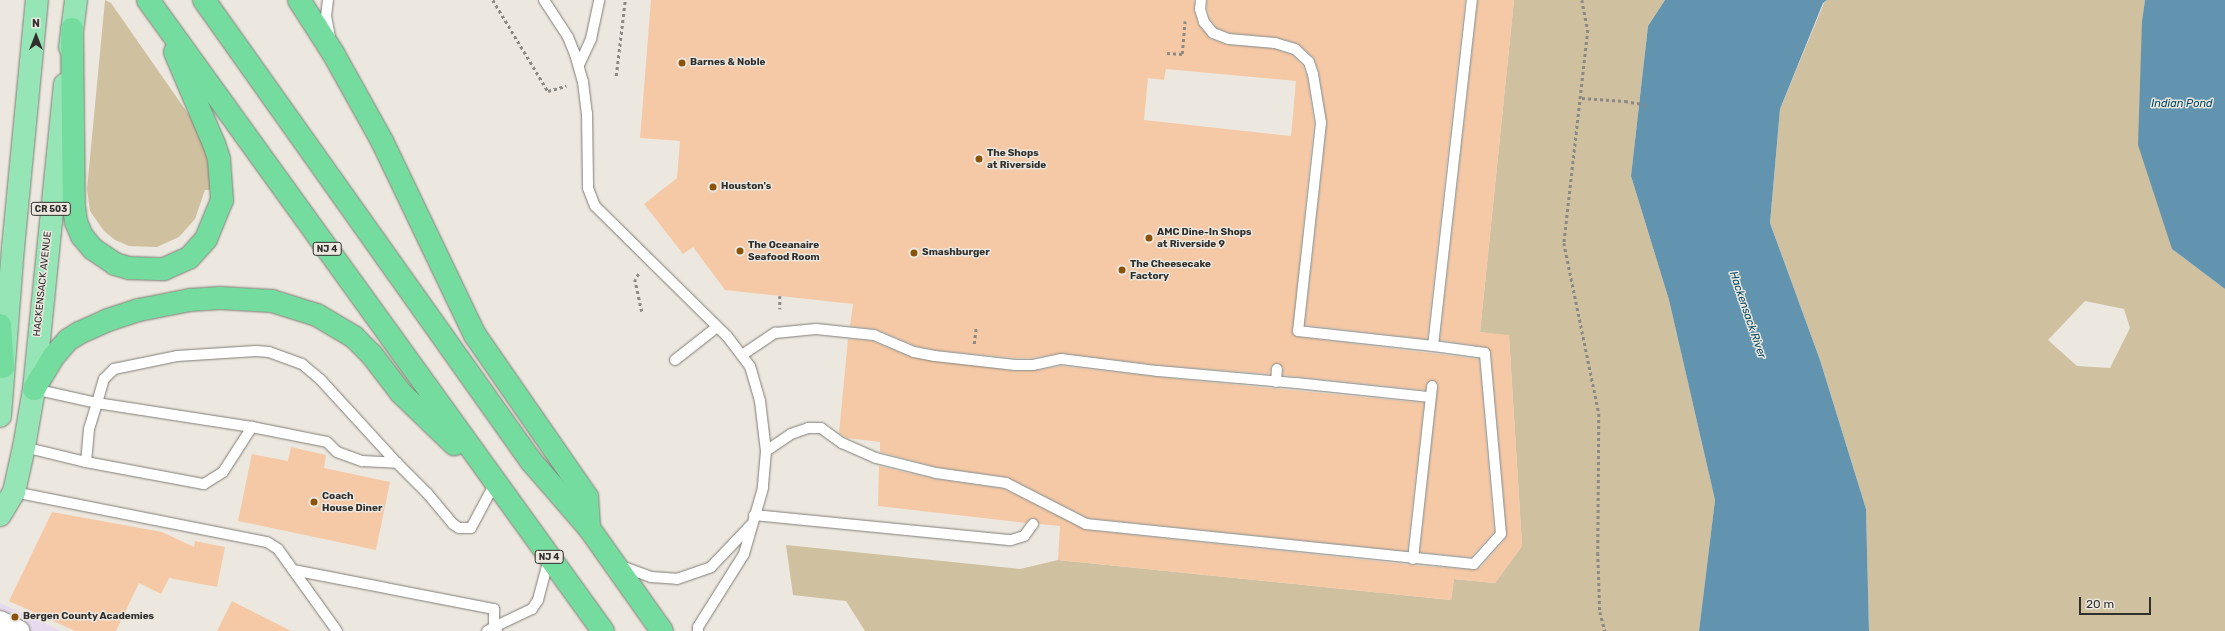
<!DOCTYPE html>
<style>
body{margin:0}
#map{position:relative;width:2225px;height:631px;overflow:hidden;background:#ece8e0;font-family:Rubik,sans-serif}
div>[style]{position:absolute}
.education>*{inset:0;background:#e6daee}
.green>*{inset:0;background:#cfc09f}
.water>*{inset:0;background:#6294b0}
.building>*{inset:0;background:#f5c9a6}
.path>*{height:2.5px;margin-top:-1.25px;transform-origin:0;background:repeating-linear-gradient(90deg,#8c8984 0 3px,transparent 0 6px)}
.roads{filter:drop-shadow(0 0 1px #807d75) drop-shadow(0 0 1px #807d75)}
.service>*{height:10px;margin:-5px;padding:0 5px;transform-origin:5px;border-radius:5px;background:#fff}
.minor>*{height:20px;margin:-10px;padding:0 10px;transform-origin:10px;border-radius:10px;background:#fff}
.primary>*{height:22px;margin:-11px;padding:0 11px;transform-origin:11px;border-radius:11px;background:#96e5b6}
.trunk>*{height:22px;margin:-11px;padding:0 11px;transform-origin:11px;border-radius:11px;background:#73dc9e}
.dots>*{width:11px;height:11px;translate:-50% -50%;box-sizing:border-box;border:2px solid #ece8e0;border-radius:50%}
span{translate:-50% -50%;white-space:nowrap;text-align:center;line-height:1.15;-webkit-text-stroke:3px #ece8e0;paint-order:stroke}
.shield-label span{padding:1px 3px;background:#ece8e0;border:1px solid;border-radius:3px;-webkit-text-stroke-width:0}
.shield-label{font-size:9px;color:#302f2c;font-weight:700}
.poi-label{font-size:10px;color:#302f2c;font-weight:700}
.left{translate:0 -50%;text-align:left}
.street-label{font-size:10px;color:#302f2c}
.water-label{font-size:11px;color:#014965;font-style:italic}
.north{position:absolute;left:16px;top:16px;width:40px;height:40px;-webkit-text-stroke:3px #ece8e0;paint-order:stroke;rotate:0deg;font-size:11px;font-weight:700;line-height:16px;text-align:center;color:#302f2c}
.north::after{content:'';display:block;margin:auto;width:14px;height:18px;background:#302f2c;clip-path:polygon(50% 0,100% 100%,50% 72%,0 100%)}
.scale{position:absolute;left:2079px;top:597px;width:72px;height:18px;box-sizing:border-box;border:2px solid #302f2c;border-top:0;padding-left:5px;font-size:12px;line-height:14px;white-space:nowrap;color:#302f2c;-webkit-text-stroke:3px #ece8e0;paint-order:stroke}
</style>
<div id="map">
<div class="education">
<i style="clip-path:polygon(0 603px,61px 631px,0 631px)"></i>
</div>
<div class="green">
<i style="clip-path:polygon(105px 0,111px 3px,189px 115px,204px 146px,209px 166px,211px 190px,205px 190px,195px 219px,179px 237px,157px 247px,129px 246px,115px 240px,104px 231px,90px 211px,87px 189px)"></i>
<i style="clip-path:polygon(1514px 0,1665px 0,1648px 26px,1631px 176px,1669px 300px,1715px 500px,1699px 631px,865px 631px,846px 601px,793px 595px,786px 545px,1020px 569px,1058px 560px,1451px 600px,1454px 579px,1495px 583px,1522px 546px,1509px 336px,1480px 332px)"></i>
<i style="clip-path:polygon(evenodd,1827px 0,2145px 0,2142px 21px,2172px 249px,2225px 289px,2225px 631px,1869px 631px,1866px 509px,1820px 360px,1770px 223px,1780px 109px,1824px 3px,1827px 0,2085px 301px,2124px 309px,2130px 328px,2110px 368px,2077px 366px,2048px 340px,2085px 301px)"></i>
</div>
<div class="water">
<i style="clip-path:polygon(1665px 0,1827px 0,1823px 3px,1780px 109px,1770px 223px,1820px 360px,1866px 509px,1869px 631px,1699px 631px,1715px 500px,1669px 300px,1631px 176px,1648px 26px)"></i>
<i style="clip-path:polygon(2145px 0,2225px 0,2225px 289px,2172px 249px,2138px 145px,2142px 21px)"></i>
</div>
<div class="building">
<i style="clip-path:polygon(evenodd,651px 0,1194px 0,1194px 11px,1198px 24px,1210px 39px,1228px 45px,1274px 49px,1292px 55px,1303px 66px,1307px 76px,1314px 123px,1292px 333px,1297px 337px,1479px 359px,1494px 532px,1471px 557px,1420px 552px,1438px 387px,1438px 383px,1433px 380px,1427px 382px,1425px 390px,1283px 375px,1283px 367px,1278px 363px,1271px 366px,1270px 374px,1159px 365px,1062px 353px,1032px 358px,1015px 358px,936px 350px,916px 346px,876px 329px,850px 326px,853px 304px,725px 290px,693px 247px,683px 254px,644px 204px,677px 178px,680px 141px,640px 138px,651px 0,1166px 69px,1296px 81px,1291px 136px,1144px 120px,1148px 78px,1164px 80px,1166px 69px)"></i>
<i style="clip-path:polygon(1207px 0,1465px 0,1427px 339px,1305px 325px,1327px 124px,1319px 72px,1314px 58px,1297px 43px,1276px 37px,1230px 33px,1217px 28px,1210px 19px,1207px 8px)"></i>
<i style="clip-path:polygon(1478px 0,1514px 0,1480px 332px,1509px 335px,1522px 546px,1495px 583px,1454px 579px,1451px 600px,1058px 560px,1060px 526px,1039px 524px,1034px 518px,1030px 518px,1026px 523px,878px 506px,879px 466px,934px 479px,1004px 489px,1085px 530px,1413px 565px,1473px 570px,1479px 569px,1506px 538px,1507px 534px,1491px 352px,1486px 347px,1440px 340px)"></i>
<i style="clip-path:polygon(848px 339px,872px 341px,913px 358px,1014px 371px,1034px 371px,1061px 366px,1157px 377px,1424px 403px,1407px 551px,1088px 518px,1007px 477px,937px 467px,880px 452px,880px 442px,847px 438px,839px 433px)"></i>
<i style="clip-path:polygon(291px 447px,326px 455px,324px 468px,390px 482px,376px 550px,238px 521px,252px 454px,288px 461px)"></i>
<i style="clip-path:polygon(52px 512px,162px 532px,194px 547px,195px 541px,225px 547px,217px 587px,169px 578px,161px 594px,139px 583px,116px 631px,75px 631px,9px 601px)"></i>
<i style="clip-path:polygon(232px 601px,291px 631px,217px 631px)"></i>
</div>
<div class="path">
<i style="left:493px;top:0;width:106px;rotate:58.9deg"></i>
<i style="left:548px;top:91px;width:19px;rotate:-16deg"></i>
<i style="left:1582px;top:0;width:31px;rotate:79deg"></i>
<i style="left:1588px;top:30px;width:214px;rotate:96.4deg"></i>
<i style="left:1564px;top:243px;width:175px;rotate:78.4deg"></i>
<i style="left:1599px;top:414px;width:139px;rotate:90.4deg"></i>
<i style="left:1598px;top:553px;width:59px;rotate:88.1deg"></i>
<i style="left:1600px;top:612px;width:20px;rotate:75deg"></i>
<i style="left:1167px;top:53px;width:15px;rotate:4deg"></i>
<i style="left:1182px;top:54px;width:33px;rotate:-85deg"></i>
<i style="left:616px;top:76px;width:77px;rotate:-83.2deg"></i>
<i style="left:1582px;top:98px;width:43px;rotate:4deg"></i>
<i style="left:1625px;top:101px;width:23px;rotate:10deg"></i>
<i style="left:639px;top:274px;width:6px;rotate:129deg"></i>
<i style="left:635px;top:279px;width:33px;rotate:78deg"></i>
<i style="left:780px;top:296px;width:13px;rotate:90deg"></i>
<i style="left:974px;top:344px;width:17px;rotate:-83deg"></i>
</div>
<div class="roads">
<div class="service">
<i style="left:328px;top:0;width:16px;rotate:97deg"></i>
<i style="left:326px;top:16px;width:21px;rotate:79deg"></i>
<i style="left:544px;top:0;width:44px;rotate:57deg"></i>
<i style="left:568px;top:37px;width:18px;rotate:68deg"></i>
<i style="left:575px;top:54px;width:29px;rotate:74deg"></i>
<i style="left:583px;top:82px;width:31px;rotate:83deg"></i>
<i style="left:587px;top:113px;width:75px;rotate:89.2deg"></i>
<i style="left:588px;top:188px;width:19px;rotate:69deg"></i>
<i style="left:595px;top:206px;width:185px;rotate:44.6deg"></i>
<i style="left:727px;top:336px;width:38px;rotate:53deg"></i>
<i style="left:750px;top:366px;width:36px;rotate:74deg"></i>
<i style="left:760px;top:401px;width:50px;rotate:83.2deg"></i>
<i style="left:766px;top:451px;width:37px;rotate:95deg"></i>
<i style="left:763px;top:488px;width:69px;rotate:106.1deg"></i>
<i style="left:744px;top:554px;width:86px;rotate:122.2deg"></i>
<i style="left:698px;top:627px;width:4px;rotate:90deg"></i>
<i style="left:1201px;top:0;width:9px;rotate:96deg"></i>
<i style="left:1200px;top:9px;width:14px;rotate:73deg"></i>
<i style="left:1204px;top:22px;width:14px;rotate:51deg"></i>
<i style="left:1213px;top:33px;width:17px;rotate:21deg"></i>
<i style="left:1229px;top:39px;width:46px;rotate:5deg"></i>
<i style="left:1275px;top:43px;width:21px;rotate:17deg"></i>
<i style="left:1295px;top:49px;width:19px;rotate:43deg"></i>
<i style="left:1309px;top:62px;width:13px;rotate:72deg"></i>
<i style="left:1313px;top:74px;width:50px;rotate:80.7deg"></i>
<i style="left:1321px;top:123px;width:209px;rotate:96.3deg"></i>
<i style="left:1298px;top:331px;width:136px;rotate:6.3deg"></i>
<i style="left:1433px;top:346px;width:348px;rotate:-83.6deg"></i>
<i style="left:579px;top:65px;width:29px;rotate:-65deg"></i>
<i style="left:591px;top:39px;width:40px;rotate:-78deg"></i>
<i style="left:742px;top:355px;width:40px;rotate:-34deg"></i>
<i style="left:775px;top:333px;width:41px;rotate:-5.6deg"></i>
<i style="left:816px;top:329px;width:58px;rotate:5.9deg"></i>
<i style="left:874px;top:335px;width:43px;rotate:23deg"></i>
<i style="left:914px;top:352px;width:21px;rotate:11deg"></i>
<i style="left:935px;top:356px;width:81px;rotate:6.4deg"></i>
<i style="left:1015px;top:365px;width:18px"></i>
<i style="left:1033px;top:365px;width:29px;rotate:-12deg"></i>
<i style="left:1061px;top:359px;width:98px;rotate:7.1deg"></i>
<i style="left:1158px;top:371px;width:139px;rotate:5deg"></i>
<i style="left:1296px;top:383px;width:135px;rotate:6deg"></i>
<i style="left:675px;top:360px;width:53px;rotate:-38.2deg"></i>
<i style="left:1276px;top:382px;width:13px;rotate:-86deg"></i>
<i style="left:34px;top:389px;width:65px;rotate:12.5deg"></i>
<i style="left:97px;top:403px;width:25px;rotate:-74deg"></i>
<i style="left:104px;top:379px;width:14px;rotate:-45deg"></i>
<i style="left:114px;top:369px;width:64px;rotate:-11.7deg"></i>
<i style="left:177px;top:356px;width:79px;rotate:-3.6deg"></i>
<i style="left:256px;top:351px;width:13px;rotate:4deg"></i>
<i style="left:269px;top:352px;width:35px;rotate:20deg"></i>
<i style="left:302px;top:364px;width:23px;rotate:40deg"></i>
<i style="left:320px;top:379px;width:114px;rotate:47.5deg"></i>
<i style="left:397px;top:463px;width:42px;rotate:45deg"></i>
<i style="left:427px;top:493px;width:40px;rotate:50deg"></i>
<i style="left:453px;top:524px;width:7px;rotate:34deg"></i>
<i style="left:459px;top:528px;width:12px"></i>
<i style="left:471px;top:528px;width:51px;rotate:-61.9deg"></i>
<i style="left:252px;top:427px;width:76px;rotate:11.3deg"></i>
<i style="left:327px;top:442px;width:14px;rotate:45deg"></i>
<i style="left:337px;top:452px;width:27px;rotate:20deg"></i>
<i style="left:362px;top:461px;width:35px;rotate:3deg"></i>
<i style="left:24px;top:447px;width:64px;rotate:13.6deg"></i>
<i style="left:86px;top:462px;width:120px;rotate:10.6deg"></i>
<i style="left:204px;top:484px;width:22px;rotate:-32deg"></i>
<i style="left:223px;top:472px;width:54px;rotate:-57.2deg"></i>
<i style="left:252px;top:427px;width:157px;rotate:-171.2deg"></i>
<i style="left:97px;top:403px;width:27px;rotate:107deg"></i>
<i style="left:89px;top:429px;width:33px;rotate:95deg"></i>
<i style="left:766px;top:451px;width:30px;rotate:-34deg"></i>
<i style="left:791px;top:434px;width:18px;rotate:-19deg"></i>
<i style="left:808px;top:428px;width:13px"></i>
<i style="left:821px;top:428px;width:26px;rotate:36deg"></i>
<i style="left:842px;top:443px;width:37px;rotate:24deg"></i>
<i style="left:876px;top:458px;width:62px;rotate:14deg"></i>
<i style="left:936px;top:473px;width:71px;rotate:8.1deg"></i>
<i style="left:1006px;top:483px;width:90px;rotate:27.1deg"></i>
<i style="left:1086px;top:524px;width:390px;rotate:5.9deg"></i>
<i style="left:1474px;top:564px;width:40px;rotate:-48deg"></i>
<i style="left:1501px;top:534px;width:182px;rotate:-95.1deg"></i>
<i style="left:1485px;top:353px;width:52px;rotate:-172.3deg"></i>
<i style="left:14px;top:492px;width:258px;rotate:11.2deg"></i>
<i style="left:267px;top:542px;width:13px;rotate:32deg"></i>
<i style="left:278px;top:549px;width:101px;rotate:54.3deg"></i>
<i style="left:754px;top:515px;width:258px;rotate:5.6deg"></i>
<i style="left:1011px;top:540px;width:14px;rotate:-17deg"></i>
<i style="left:1024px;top:536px;width:15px;rotate:-53deg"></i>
<i style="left:1413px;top:559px;width:174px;rotate:-83.7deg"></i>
<i style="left:621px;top:566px;width:32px;rotate:20deg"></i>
<i style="left:651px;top:577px;width:26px;rotate:4deg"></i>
<i style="left:677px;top:579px;width:36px;rotate:-19deg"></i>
<i style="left:711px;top:567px;width:58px;rotate:-46.4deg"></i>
<i style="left:293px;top:570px;width:205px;rotate:11deg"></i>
<i style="left:494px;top:609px;width:18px;rotate:90deg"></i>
<i style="left:494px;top:627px;width:8px;rotate:150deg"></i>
<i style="left:497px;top:631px;width:5px;rotate:-127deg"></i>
<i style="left:494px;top:627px;width:42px;rotate:-25.3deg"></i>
<i style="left:532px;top:609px;width:11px;rotate:-56deg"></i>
<i style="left:538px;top:600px;width:43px;rotate:-75.3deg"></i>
</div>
<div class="minor">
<i style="left:0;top:621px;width:22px;rotate:27deg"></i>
</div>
<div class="primary">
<i style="left:70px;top:47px;width:47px;rotate:-82.7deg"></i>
<i style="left:0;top:416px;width:169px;rotate:-85.6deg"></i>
<i style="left:13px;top:248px;width:249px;rotate:-84.5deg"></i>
<i style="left:0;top:515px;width:27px;rotate:-59deg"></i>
<i style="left:14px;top:492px;width:46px;rotate:-77.5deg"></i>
<i style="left:24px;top:447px;width:59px;rotate:-80.2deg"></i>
<i style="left:34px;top:389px;width:306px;rotate:-84.2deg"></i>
</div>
<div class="trunk">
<i style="left:148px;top:0;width:778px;rotate:54.21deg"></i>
<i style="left:204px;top:0;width:565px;rotate:54.65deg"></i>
<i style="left:531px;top:461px;width:89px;rotate:49.1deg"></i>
<i style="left:589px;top:528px;width:126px;rotate:54.7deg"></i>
<i style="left:299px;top:0;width:63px;rotate:57.3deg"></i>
<i style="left:333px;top:53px;width:101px;rotate:60.9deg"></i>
<i style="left:382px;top:141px;width:215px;rotate:64.4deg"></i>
<i style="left:475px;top:335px;width:197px;rotate:55.3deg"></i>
<i style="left:587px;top:497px;width:31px;rotate:86deg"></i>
<i style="left:72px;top:29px;width:178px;rotate:89.4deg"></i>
<i style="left:74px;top:207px;width:15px;rotate:82deg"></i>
<i style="left:76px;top:222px;width:15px;rotate:67deg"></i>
<i style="left:82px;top:236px;width:17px;rotate:50deg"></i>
<i style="left:93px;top:249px;width:27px;rotate:34deg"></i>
<i style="left:115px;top:264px;width:15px;rotate:16deg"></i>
<i style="left:129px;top:268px;width:35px;rotate:2deg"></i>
<i style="left:164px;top:269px;width:27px;rotate:-24deg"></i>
<i style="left:189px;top:258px;width:25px;rotate:-48deg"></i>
<i style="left:206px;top:239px;width:42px;rotate:-67.7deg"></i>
<i style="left:222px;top:200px;width:41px;rotate:-94.2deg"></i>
<i style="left:219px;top:159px;width:16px;rotate:-108deg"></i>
<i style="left:214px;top:144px;width:100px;rotate:-113deg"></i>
<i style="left:0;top:325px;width:42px;rotate:85.9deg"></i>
<i style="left:34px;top:389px;width:39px;rotate:-59deg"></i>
<i style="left:54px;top:356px;width:21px;rotate:-49deg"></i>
<i style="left:68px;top:340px;width:13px;rotate:-32deg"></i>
<i style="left:79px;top:333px;width:32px;rotate:-24deg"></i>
<i style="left:108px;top:320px;width:33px;rotate:-18deg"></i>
<i style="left:139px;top:310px;width:52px;rotate:-11.1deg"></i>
<i style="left:190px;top:300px;width:30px;rotate:-4deg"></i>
<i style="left:220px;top:298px;width:52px;rotate:3.3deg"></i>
<i style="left:272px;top:301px;width:47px;rotate:17.3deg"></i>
<i style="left:317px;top:315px;width:43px;rotate:30.7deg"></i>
<i style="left:354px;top:337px;width:25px;rotate:45deg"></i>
<i style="left:372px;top:355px;width:48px;rotate:52.7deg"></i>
<i style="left:401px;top:393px;width:74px;rotate:43.9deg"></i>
</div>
</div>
<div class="dots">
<i style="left:682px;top:63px;background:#8b5308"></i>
<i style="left:979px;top:159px;background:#8b5308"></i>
<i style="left:713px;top:187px;background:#8b5308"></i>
<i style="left:1149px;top:238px;background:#8b5308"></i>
<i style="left:740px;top:251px;background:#8b5308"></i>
<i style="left:914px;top:253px;background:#8b5308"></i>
<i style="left:1122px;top:270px;background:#8b5308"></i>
<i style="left:314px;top:502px;background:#8b5308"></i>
<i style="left:15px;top:617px;background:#8b5308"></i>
</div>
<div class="shield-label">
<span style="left:51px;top:209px">CR 503</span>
<span style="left:327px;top:249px">NJ 4</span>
<span style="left:549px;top:557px">NJ 4</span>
</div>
<div class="poi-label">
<span class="left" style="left:690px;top:63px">Barnes &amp; Noble</span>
<span class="left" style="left:987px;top:159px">The Shops<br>at Riverside</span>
<span class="left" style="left:721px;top:187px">Houston's</span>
<span class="left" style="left:1157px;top:238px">AMC Dine-In Shops<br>at Riverside 9</span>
<span class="left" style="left:748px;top:251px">The Oceanaire<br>Seafood Room</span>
<span class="left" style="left:922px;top:253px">Smashburger</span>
<span class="left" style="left:1130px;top:270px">The Cheesecake<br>Factory</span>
<span class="left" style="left:322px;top:502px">Coach<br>House Diner</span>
<span class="left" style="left:23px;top:617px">Bergen County Academies</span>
</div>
<div class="street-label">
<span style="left:43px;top:284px;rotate:-84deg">HACKENSACK AVENUE</span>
</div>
<div class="water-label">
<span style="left:2182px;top:104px">Indian Pond</span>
<span style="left:1747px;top:315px;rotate:71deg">Hackensack River</span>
</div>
<div class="north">N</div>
<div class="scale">20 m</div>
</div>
